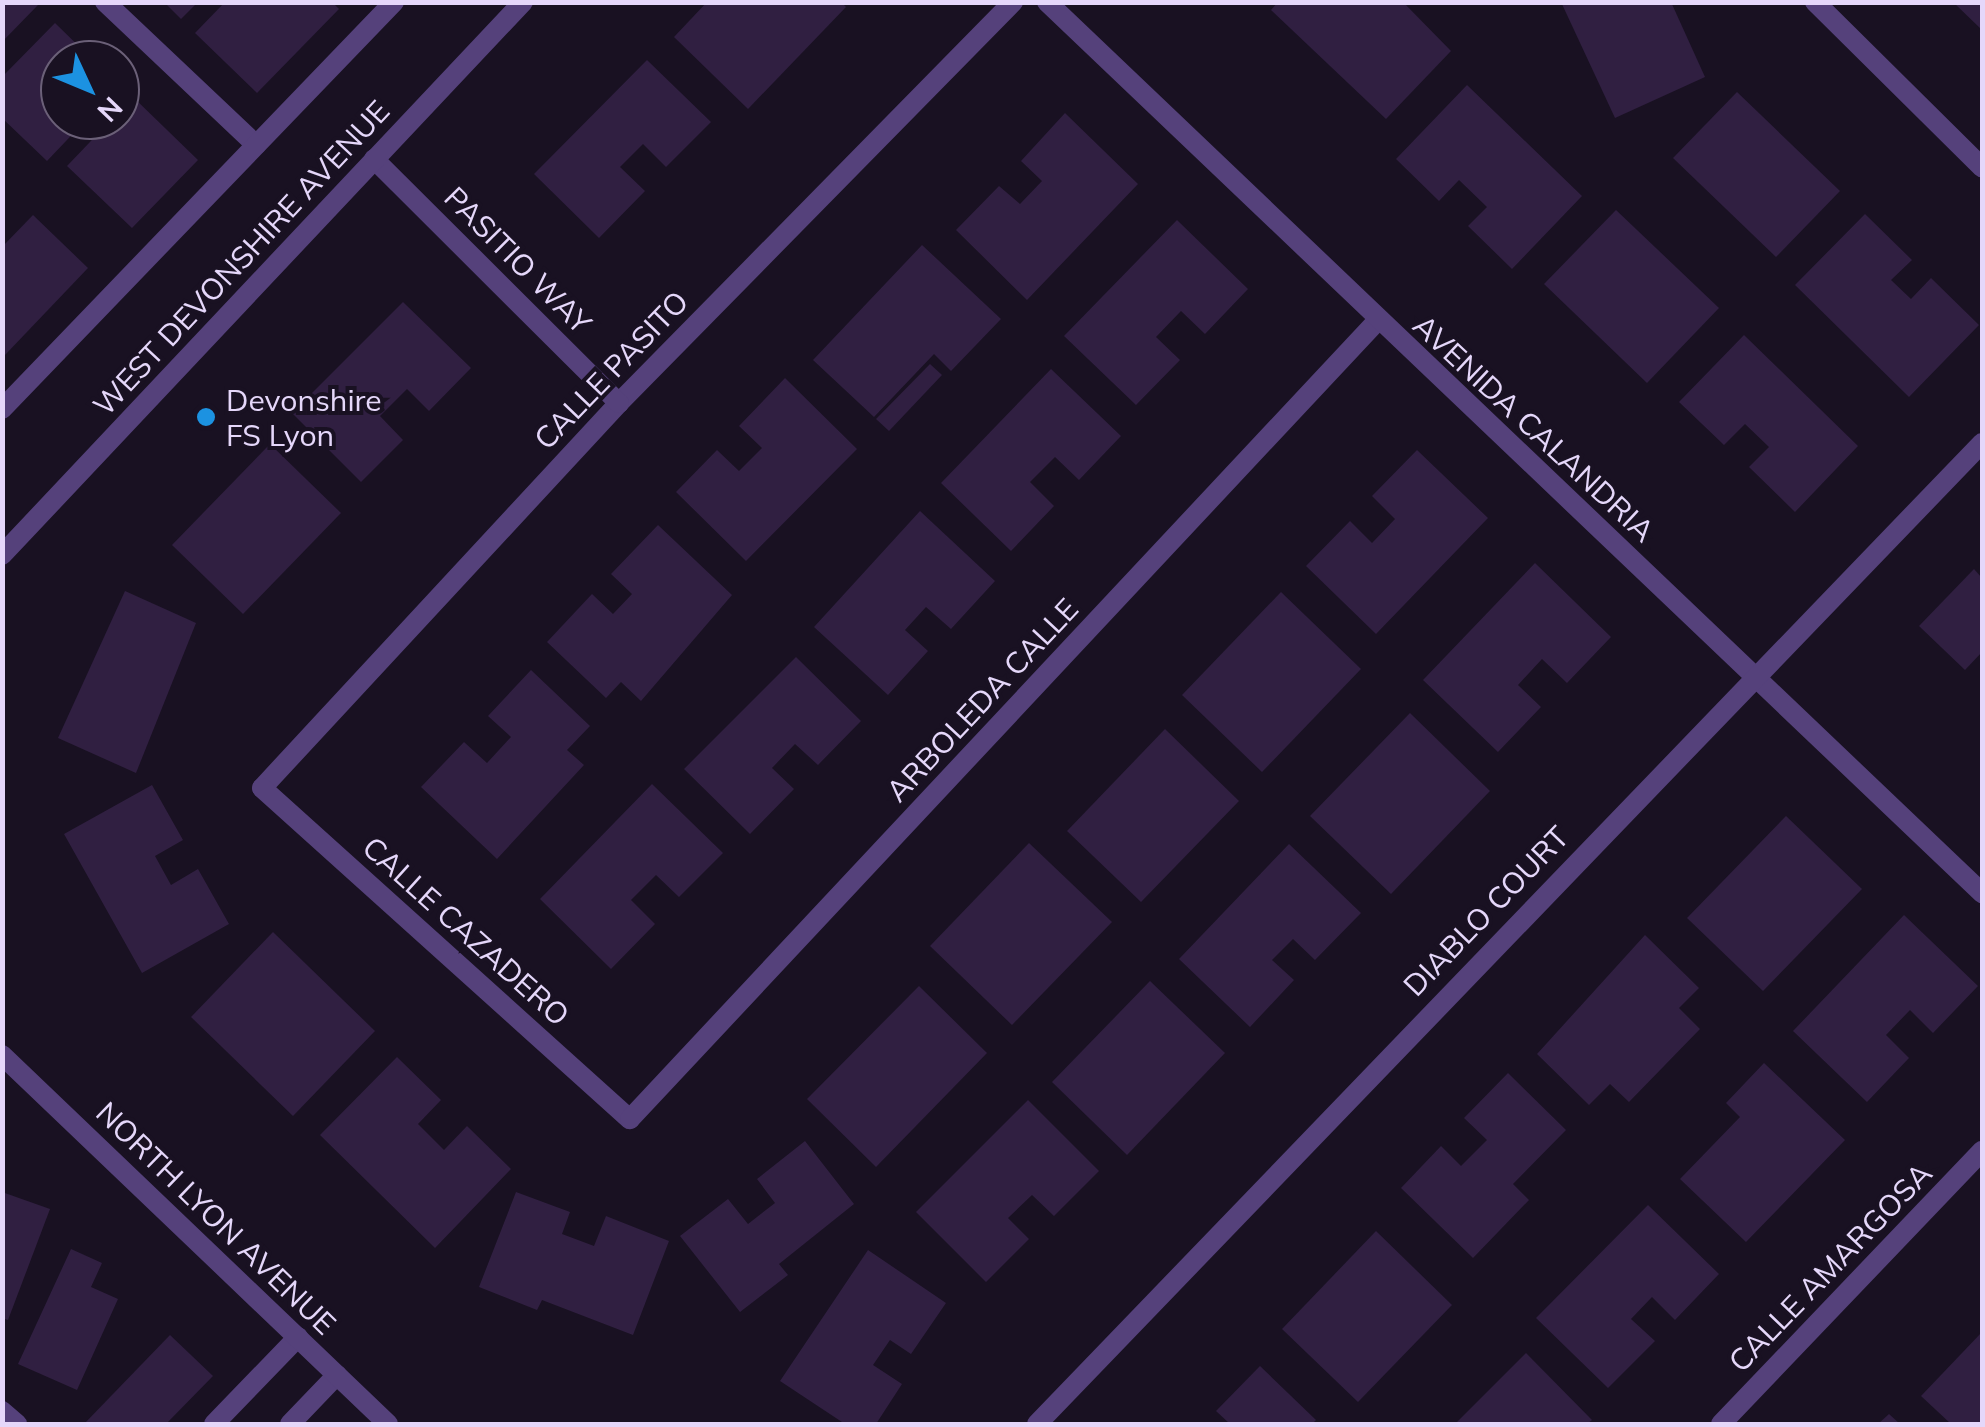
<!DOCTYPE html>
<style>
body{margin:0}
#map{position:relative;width:1985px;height:1427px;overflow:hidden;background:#191122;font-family:Mulish,sans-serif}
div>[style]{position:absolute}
.building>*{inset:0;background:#301f41}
.service>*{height:20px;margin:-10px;padding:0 10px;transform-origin:10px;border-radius:10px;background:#55417b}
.minor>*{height:20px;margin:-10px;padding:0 10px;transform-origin:10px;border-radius:10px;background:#55417b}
.tertiary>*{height:20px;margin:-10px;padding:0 10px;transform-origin:10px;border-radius:10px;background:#55417b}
.dots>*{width:28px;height:28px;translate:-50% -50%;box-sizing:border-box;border:5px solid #191122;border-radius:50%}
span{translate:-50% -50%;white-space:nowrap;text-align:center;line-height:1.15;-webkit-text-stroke:8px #191122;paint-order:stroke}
.street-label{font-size:30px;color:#e5d7fa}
.poi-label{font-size:30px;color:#e5d7fa}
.left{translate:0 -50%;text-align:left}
.frame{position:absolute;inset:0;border:5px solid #e5d7fa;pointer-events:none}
.north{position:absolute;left:40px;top:40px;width:100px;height:100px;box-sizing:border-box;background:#191122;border:2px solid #6b6078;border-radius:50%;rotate:134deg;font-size:28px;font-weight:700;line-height:40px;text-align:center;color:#e5d7fa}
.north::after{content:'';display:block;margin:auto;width:35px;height:45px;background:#1c92e1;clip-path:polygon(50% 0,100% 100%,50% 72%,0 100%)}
</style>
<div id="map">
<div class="building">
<i style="clip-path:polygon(2px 2px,38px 5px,2px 42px)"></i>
<i style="clip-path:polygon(164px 2px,198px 2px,181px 19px)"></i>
<i style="clip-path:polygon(225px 2px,332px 2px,339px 9px,257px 93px,195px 33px)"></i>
<i style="clip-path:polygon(707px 2px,841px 2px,846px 7px,748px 109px,674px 37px)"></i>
<i style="clip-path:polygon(1278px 2px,1403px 2px,1451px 51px,1386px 119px,1271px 10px)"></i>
<i style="clip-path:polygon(1561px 2px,1671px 2px,1705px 77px,1615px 118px)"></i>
<i style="clip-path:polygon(1953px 2px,1982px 2px,1982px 30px)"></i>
<i style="clip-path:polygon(55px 23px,93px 60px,60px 60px,60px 120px,86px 120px,47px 161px,2px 118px,2px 77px)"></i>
<i style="clip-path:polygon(647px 60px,711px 122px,666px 167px,643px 144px,620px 167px,645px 191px,599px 238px,534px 174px)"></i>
<i style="clip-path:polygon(1467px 85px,1582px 196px,1512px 269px,1468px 226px,1487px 207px,1459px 180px,1439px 201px,1396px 159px)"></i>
<i style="clip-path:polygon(1737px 92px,1840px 191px,1776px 257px,1673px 158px)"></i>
<i style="clip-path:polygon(133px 97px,198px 160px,132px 228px,67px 166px,111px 120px,120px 120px)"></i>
<i style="clip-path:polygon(1065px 113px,1138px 184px,1027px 300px,956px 230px,999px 186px,1020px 204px,1042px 181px,1021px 161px)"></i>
<i style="clip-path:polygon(1616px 210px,1719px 308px,1647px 383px,1544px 284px)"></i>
<i style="clip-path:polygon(1865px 214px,1912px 260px,1891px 280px,1911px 299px,1931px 278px,1979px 325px,1909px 397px,1795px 285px)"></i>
<i style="clip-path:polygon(33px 215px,88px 268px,5px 355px,2px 247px)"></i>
<i style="clip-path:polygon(1177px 220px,1248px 289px,1205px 334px,1181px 311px,1156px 337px,1180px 360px,1136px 405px,1064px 336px)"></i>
<i style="clip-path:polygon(922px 245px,1001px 319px,951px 371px,934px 354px,874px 417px,813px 360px)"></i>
<i style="clip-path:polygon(403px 302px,471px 368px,429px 411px,407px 389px,380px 416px,403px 440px,361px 482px,292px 413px)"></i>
<i style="clip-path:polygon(1744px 335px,1858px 446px,1795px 512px,1749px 467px,1769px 447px,1745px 424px,1724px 445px,1679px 402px)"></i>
<i style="clip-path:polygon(930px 364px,942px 375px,889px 431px,876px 419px)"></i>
<i style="clip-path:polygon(1051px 369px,1121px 436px,1079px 480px,1055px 457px,1030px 482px,1054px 506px,1011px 551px,941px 483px)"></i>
<i style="clip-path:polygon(785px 378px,857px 449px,746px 561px,676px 492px,717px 450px,739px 471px,762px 448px,739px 426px)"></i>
<i style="clip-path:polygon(270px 444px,341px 513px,243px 614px,172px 545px)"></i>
<i style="clip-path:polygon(1417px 450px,1488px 518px,1376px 634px,1306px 566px,1350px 521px,1372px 543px,1395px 519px,1372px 496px)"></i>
<i style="clip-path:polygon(920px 511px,995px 581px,951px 629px,926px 607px,905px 630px,928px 651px,888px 695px,814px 627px)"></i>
<i style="clip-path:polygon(658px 525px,732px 595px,641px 701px,621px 682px,606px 698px,547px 642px,592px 594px,613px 614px,632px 594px,611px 574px)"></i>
<i style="clip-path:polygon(1535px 563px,1611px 637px,1567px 683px,1542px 659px,1518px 685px,1541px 707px,1498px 752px,1423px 680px)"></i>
<i style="clip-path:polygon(1974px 569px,1982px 578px,1982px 652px,1965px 670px,1919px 626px)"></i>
<i style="clip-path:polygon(125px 591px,196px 623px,136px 773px,58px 738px)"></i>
<i style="clip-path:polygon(1281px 592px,1361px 669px,1262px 772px,1182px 695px)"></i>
<i style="clip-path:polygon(796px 657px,861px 721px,818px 765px,795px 744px,772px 768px,794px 789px,750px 834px,684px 769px)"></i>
<i style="clip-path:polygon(531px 670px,590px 726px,567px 750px,584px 765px,497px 859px,421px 787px,464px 742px,487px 763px,511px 737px,488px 716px)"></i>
<i style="clip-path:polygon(1410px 713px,1490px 791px,1391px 894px,1310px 816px)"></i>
<i style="clip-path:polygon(1165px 729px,1239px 801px,1141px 902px,1067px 831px)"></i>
<i style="clip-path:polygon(652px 784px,723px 853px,679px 897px,656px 875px,631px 900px,655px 924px,611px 969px,540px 899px)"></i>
<i style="clip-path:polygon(152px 785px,183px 840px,155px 856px,171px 885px,198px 869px,229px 924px,142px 973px,64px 834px)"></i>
<i style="clip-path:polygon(1786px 816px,1862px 889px,1763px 991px,1687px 918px)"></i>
<i style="clip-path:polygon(1029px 843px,1112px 922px,1012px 1025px,930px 946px)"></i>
<i style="clip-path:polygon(1289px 844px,1361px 913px,1315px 960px,1293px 939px,1272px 960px,1294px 980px,1250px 1027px,1179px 959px)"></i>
<i style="clip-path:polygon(1904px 915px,1978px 986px,1933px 1033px,1910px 1010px,1886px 1035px,1909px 1058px,1867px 1102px,1793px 1031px)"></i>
<i style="clip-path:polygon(273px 932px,375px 1031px,293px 1116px,191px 1017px)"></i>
<i style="clip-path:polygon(1645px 935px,1699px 988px,1679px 1008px,1700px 1029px,1629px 1102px,1610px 1084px,1589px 1105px,1537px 1054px)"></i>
<i style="clip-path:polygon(1150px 981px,1225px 1053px,1127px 1155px,1052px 1082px)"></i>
<i style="clip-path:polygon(919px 986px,987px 1053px,876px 1167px,807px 1099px)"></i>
<i style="clip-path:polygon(397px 1057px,441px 1100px,418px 1124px,444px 1150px,467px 1126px,511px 1169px,435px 1248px,320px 1135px)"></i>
<i style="clip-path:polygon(1764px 1063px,1845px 1140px,1746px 1242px,1680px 1179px,1740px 1117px,1726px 1103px)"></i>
<i style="clip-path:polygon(1508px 1073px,1566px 1130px,1513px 1184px,1529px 1200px,1473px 1258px,1401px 1188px,1441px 1146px,1461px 1166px,1487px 1140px,1464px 1118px)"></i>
<i style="clip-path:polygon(1028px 1100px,1099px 1171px,1054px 1216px,1032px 1195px,1008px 1218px,1029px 1239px,986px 1282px,916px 1212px)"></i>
<i style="clip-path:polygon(805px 1141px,854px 1204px,779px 1264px,788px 1275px,740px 1312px,680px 1236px,728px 1199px,748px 1224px,775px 1203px,757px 1179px)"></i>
<i style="clip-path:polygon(2px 1192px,50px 1209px,8px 1320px,2px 1318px)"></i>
<i style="clip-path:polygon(516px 1192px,570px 1212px,562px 1234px,594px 1246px,606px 1216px,669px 1241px,633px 1335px,542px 1300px,537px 1310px,479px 1287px)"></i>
<i style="clip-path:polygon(1648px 1205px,1719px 1274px,1675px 1320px,1652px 1297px,1631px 1319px,1655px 1341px,1608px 1388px,1536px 1318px)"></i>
<i style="clip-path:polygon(1376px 1231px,1452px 1305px,1358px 1402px,1282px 1329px)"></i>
<i style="clip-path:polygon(71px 1249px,102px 1263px,91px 1287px,118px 1299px,77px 1390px,18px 1364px)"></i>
<i style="clip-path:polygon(868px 1250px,946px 1303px,911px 1354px,890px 1340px,873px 1365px,902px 1384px,876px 1424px,845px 1424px,780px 1381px)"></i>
<i style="clip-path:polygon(1982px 1332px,1982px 1424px,1951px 1424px,1921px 1396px)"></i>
<i style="clip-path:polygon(170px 1335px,213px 1376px,166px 1424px,84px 1424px)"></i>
<i style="clip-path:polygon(1526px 1353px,1592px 1420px,1587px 1424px,1455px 1424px)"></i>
<i style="clip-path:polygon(1260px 1366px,1316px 1420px,1312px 1424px,1230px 1424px,1216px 1411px)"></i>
<i style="clip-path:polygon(1889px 1414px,1900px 1424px,1878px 1424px)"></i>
</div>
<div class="service">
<i style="left:105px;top:2px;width:208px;rotate:43.4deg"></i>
<i style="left:2px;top:409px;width:565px;rotate:-46.08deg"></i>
<i style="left:2px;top:1411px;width:20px;rotate:41deg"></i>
<i style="left:214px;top:1424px;width:121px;rotate:-46deg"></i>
<i style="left:290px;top:1424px;width:68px;rotate:-46.2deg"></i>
</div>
<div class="minor">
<i style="left:1013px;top:2px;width:562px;rotate:134.5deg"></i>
<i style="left:619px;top:403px;width:525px;rotate:132.84deg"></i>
<i style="left:262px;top:788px;width:495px;rotate:42deg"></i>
<i style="left:630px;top:1119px;width:1093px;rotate:-46.89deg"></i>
<i style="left:1047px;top:2px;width:1292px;rotate:43.62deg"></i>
<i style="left:1815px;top:2px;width:235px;rotate:44.7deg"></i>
<i style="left:374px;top:159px;width:346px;rotate:44.9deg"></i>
<i style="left:1037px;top:1424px;width:1362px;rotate:-46.07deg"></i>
<i style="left:1721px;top:1424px;width:378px;rotate:-46.3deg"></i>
</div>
<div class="tertiary">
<i style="left:2px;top:555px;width:760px;rotate:-46.71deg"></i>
<i style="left:2px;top:1055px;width:534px;rotate:43.71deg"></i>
</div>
<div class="dots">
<i style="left:206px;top:417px;background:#1c92e1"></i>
</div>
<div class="street-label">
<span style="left:241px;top:258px;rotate:-47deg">WEST DEVONSHIRE AVENUE</span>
<span style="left:518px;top:260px;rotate:45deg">PASITIO WAY</span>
<span style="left:611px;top:370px;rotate:-46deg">CALLE PASITO</span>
<span style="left:1534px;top:428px;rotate:43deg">AVENIDA CALANDRIA</span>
<span style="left:982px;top:700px;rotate:-47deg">ARBOLEDA CALLE</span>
<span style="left:1486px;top:911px;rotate:-46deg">DIABLO COURT</span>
<span style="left:466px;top:931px;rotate:42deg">CALLE CAZADERO</span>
<span style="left:216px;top:1218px;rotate:44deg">NORTH LYON AVENUE</span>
<span style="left:1830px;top:1267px;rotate:-46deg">CALLE AMARGOSA</span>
</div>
<div class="poi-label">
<span class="left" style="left:226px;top:417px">Devonshire<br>FS Lyon</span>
</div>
<div class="frame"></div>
<div class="north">N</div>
</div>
